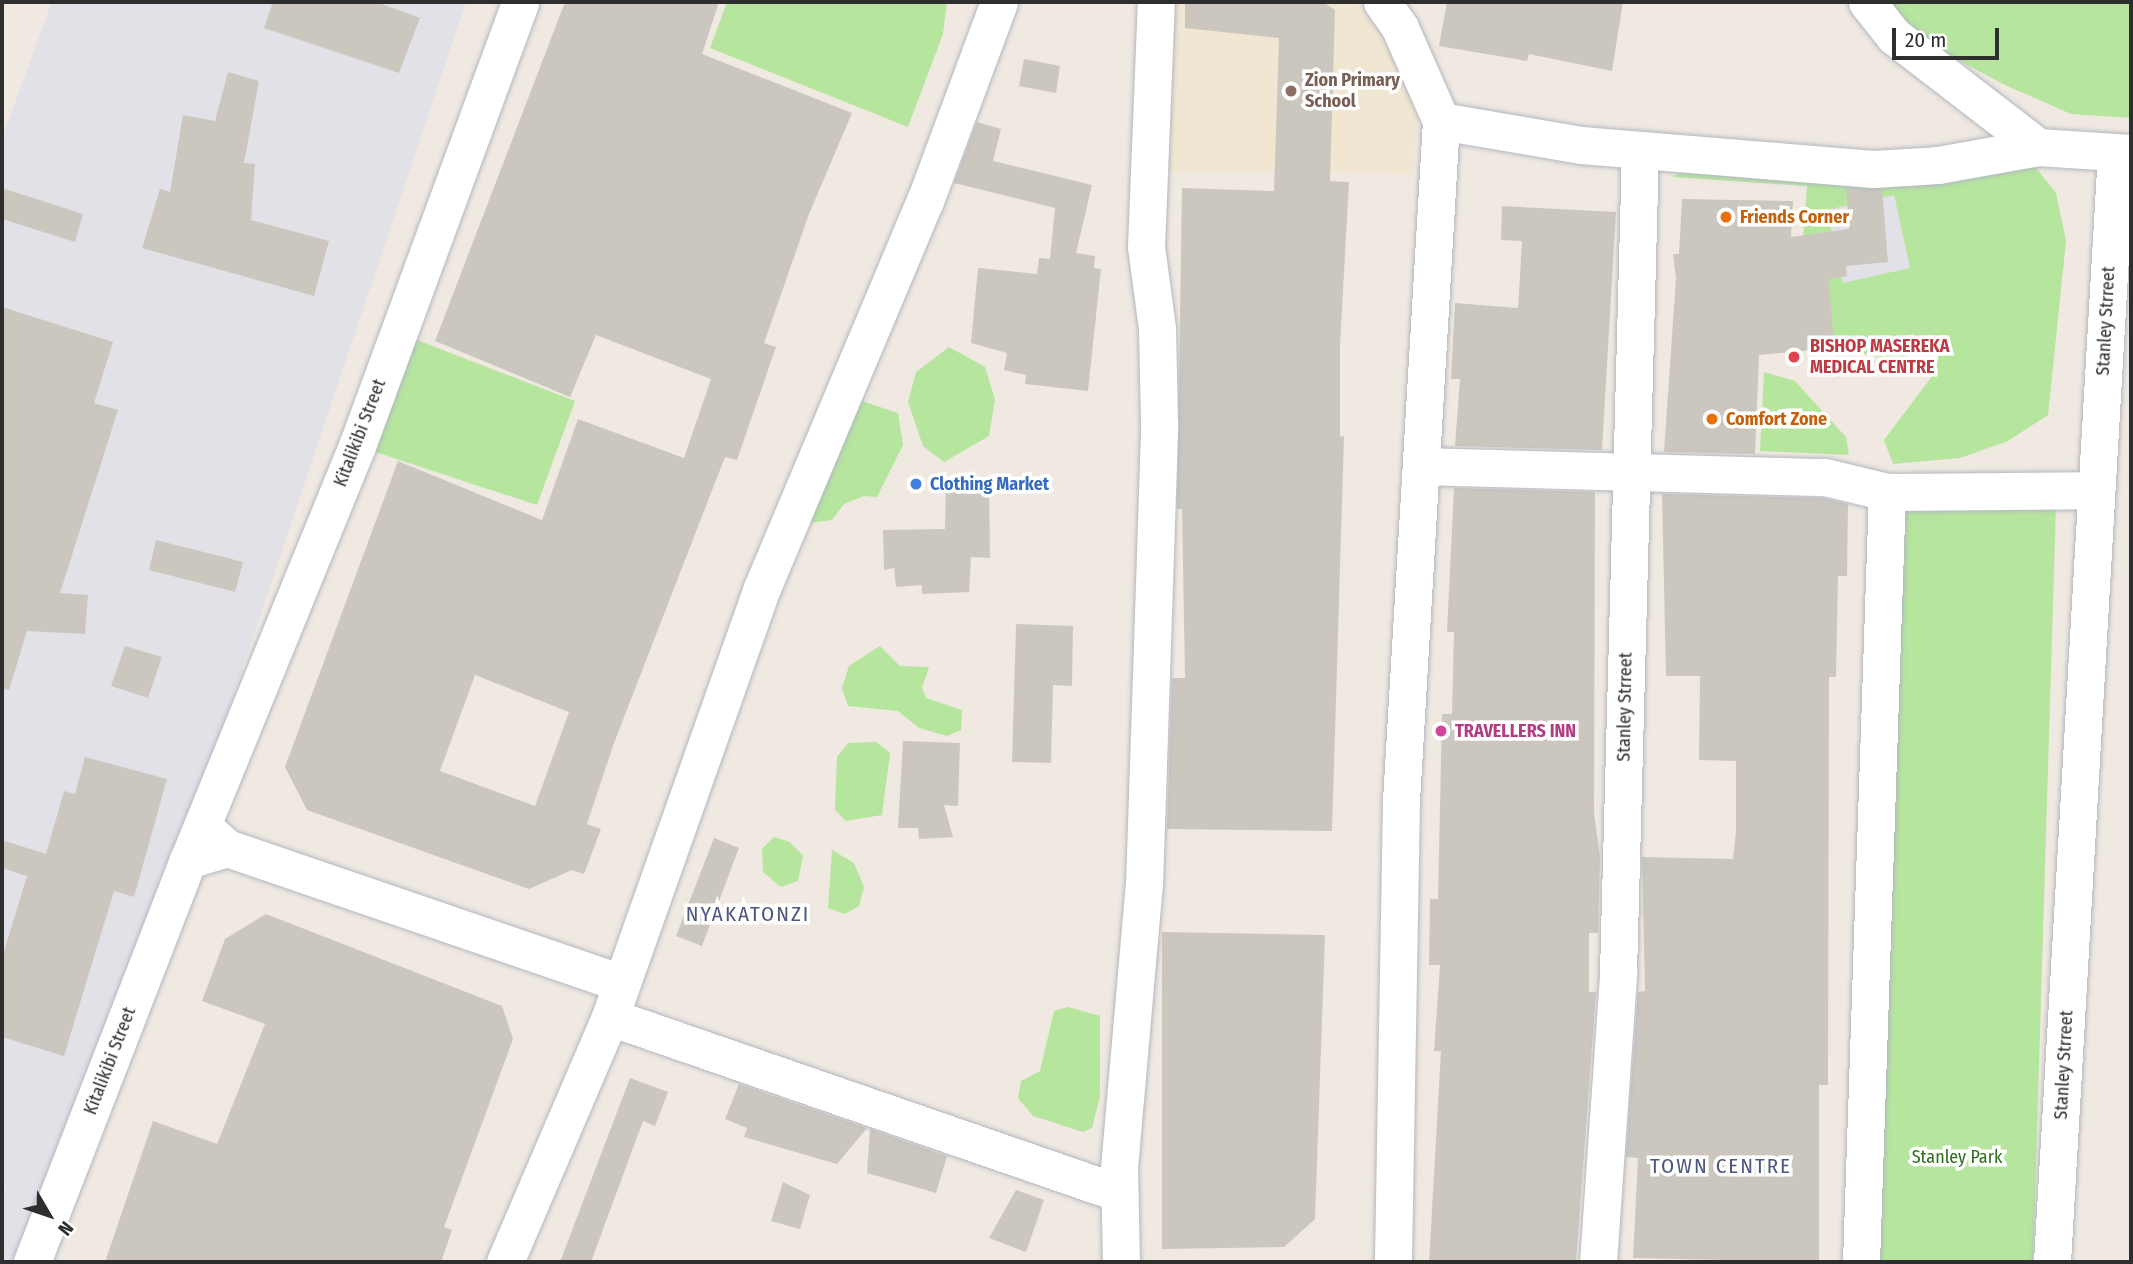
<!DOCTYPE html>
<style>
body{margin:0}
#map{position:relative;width:2133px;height:1264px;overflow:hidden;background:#efe9e1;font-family:"Fira Sans Condensed",sans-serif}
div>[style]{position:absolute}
.industrial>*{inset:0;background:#e3e1e8}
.education>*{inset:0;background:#f0e6d1}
.green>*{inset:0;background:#b6e59e}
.building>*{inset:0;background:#cbc7bf}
.roads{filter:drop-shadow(0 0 2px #b4b7c1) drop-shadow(0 0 2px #b4b7c1)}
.minor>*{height:37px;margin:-18.5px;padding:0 18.5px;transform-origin:18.5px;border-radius:18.5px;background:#fff}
.dots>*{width:19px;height:19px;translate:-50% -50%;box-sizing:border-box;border:4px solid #fff;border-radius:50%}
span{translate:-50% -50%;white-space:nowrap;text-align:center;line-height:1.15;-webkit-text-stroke:7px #fff;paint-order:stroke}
.education-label{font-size:18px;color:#785e54;font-weight:700}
.left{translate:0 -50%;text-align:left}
.food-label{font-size:18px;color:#c56008;font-weight:700}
.street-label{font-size:18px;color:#2e2e2e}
.health-label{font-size:18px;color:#be3a42;font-weight:700}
.shop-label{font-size:18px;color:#366cbe;font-weight:700}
.hotel-label{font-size:18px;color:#b23c85;font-weight:700}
.park-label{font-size:18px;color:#2c6e1b}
.quarter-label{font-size:21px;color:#4d5680;letter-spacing:2px}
.frame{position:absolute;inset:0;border:4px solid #2e2e2e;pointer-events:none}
.north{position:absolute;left:14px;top:1180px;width:70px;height:70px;-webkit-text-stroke:5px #fff;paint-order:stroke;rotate:129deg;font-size:19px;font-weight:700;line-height:28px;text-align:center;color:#2e2e2e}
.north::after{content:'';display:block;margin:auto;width:24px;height:32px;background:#2e2e2e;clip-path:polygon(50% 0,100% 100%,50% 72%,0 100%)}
.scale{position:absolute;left:1892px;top:28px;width:107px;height:32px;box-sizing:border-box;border:4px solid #2e2e2e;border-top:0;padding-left:9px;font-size:21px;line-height:24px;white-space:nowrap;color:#2e2e2e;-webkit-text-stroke:5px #fff;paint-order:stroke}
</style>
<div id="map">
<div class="industrial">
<i style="clip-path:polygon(52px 2px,466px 2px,157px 924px,13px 1262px,2px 1262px,2px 1188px,26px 1193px,2px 1187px,2px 138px)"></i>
<i style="clip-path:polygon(1894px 194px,1910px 269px,1843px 283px,1827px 210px)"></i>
</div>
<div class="education">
<i style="clip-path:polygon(1159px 2px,1373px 2px,1419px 93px,1413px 174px,1156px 171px)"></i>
</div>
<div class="green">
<i style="clip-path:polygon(727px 2px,947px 2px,943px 34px,908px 127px,710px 48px)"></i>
<i style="clip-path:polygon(1876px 2px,2131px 2px,2131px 118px,2071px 114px,2005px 85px,1939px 50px)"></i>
<i style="clip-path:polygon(evenodd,2026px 155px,2056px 193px,2066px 241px,2048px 415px,2008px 441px,1960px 458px,1893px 464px,1884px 440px,1933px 375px,1941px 346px,1894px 360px,1826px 346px,1796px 331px,1807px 186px,1673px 177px,1699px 161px,2026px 155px,1894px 195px,1910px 268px,1843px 283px,1827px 210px,1894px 195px)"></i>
<i style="clip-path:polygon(386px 328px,575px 401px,537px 505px,351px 444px)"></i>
<i style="clip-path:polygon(949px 347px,985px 367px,995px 400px,989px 436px,944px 462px,923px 446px,908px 402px,916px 372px)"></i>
<i style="clip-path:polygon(1764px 372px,1795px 381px,1846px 437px,1849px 455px,1760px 451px)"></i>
<i style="clip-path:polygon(853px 398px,898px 413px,903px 445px,877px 497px,864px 496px,844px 504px,832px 520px,809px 523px)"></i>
<i style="clip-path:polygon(2056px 506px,2033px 1262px,1873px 1262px,1906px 509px)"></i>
<i style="clip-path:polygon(880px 646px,900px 666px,929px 667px,922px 688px,926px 698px,962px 710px,961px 730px,947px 736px,919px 728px,898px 711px,848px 706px,842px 688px,849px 666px)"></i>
<i style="clip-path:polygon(876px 742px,890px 753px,882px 815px,846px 821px,835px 810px,837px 757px,848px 743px)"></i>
<i style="clip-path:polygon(774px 837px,790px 842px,803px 856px,798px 881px,781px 887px,763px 872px,762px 849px)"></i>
<i style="clip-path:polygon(832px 850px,854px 863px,864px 887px,859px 906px,845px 914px,828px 908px)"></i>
<i style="clip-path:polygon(1068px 1007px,1100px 1016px,1100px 1097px,1092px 1128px,1083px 1132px,1033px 1116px,1018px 1098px,1021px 1081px,1040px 1071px,1054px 1011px)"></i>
</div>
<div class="building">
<i style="clip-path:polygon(273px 2px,376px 2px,420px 18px,399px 73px,264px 28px)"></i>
<i style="clip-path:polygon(evenodd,565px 2px,719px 2px,702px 54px,852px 113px,809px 214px,764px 343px,776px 347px,737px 460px,725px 457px,614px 743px,587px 824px,601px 829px,584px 874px,572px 870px,529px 889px,307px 810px,285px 767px,398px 461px,542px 520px,578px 419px,684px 458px,711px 379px,596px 335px,570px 397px,435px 341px,565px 2px,475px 675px,569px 712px,535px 806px,440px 771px,475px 675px)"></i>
<i style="clip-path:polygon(1185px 2px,1323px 2px,1335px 10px,1330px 181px,1349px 182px,1340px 345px,1340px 437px,1344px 436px,1332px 831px,1167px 829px,1172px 678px,1185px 678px,1182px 509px,1177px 509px,1182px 188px,1274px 191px,1279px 38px,1185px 28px)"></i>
<i style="clip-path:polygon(1447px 2px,1623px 2px,1612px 71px,1529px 54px,1527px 61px,1439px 46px)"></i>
<i style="clip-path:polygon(1024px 59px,1060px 66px,1056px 93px,1019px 86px)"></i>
<i style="clip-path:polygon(228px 72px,259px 81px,244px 163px,255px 164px,251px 220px,329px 241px,314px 296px,142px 248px,160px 189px,170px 192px,183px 115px,215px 121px)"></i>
<i style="clip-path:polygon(977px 122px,1001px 129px,993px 161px,1092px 185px,1076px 253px,1095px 256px,1094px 268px,1101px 269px,1088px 391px,1025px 384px,1026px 375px,1004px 370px,1007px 353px,971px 343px,978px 268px,1037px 274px,1039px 258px,1050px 259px,1055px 208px,954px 183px)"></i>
<i style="clip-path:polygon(2px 188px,83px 214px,75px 242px,2px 219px)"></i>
<i style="clip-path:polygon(1846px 188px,1882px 189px,1888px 262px,1846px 266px,1847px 276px,1829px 279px,1834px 348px,1759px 355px,1755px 454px,1664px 452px,1676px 278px,1673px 254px,1679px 254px,1682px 199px,1793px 201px,1791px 237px,1849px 229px)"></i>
<i style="clip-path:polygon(1502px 206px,1616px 212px,1602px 450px,1455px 446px,1460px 379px,1451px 379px,1455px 303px,1518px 308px,1522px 241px,1501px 240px)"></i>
<i style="clip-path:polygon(2px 307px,113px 342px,94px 403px,118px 410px,60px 593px,88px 595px,85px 634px,27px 631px,9px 690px,2px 689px)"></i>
<i style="clip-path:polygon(946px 483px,989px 483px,990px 558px,971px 557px,969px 592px,922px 594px,922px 585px,896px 587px,894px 568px,884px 570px,883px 530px,945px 529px)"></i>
<i style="clip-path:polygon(1454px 488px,1595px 492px,1594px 813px,1600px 857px,1598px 933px,1589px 933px,1589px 992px,1596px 992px,1576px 1262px,1429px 1262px,1441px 1051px,1434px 1051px,1440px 965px,1429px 965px,1430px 899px,1438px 899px,1442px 714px,1452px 714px,1454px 632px,1447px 632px)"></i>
<i style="clip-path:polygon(1662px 494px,1822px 498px,1848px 504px,1847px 576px,1838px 576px,1836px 677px,1829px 677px,1828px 1085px,1819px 1085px,1819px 1262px,1633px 1258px,1638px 1158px,1626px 1157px,1638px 992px,1645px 991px,1642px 857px,1733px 859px,1736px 831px,1736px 761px,1699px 760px,1700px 676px,1666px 676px)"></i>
<i style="clip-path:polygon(156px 540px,243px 562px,235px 592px,149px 570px)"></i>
<i style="clip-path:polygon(1016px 624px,1073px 626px,1072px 686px,1053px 685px,1051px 763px,1012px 762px)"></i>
<i style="clip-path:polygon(125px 646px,162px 657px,148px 698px,111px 686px)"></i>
<i style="clip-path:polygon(903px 741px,960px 743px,958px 806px,944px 805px,953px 837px,919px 839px,918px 828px,898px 828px)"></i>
<i style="clip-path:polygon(85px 757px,167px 779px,134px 897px,114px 891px,64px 1056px,2px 1037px,2px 958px,27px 876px,2px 868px,2px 840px,46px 854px,64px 791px,75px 794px)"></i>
<i style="clip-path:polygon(714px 838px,739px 848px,702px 946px,676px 936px)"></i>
<i style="clip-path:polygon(266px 914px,502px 1006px,513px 1039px,444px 1227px,452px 1230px,441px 1262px,105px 1262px,153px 1121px,217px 1144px,265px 1024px,202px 1001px,225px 939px)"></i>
<i style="clip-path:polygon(1162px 932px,1325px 935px,1315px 1219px,1284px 1247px,1162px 1249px)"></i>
<i style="clip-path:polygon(630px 1078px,668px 1092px,655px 1126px,643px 1121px,591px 1262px,560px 1262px)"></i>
<i style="clip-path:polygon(739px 1084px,867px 1128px,837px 1164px,744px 1137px,747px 1128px,725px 1119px)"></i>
<i style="clip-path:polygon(870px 1129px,947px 1156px,936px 1193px,867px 1173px)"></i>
<i style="clip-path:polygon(783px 1182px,810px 1195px,800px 1229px,771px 1221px)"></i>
<i style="clip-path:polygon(1016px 1190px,1044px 1200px,1026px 1252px,989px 1238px)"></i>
</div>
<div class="roads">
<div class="minor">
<i style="left:1382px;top:2px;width:32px;rotate:55deg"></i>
<i style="left:1400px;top:28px;width:102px;rotate:66.2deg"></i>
<i style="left:1441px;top:121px;width:681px;rotate:93.37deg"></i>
<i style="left:1401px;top:801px;width:461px;rotate:91deg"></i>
<i style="left:1867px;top:2px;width:43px;rotate:51.5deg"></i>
<i style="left:1894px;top:36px;width:182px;rotate:37.6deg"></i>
<i style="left:1441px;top:121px;width:142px;rotate:9.7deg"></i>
<i style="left:1581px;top:145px;width:293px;rotate:4.7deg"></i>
<i style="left:1873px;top:169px;width:65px;rotate:-3.5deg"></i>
<i style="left:1938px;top:165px;width:102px;rotate:-10.2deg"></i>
<i style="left:2038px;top:147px;width:93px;rotate:3.7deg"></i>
<i style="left:1421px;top:466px;width:404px;rotate:1.6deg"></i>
<i style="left:1825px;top:477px;width:64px;rotate:13.6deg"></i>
<i style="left:208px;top:831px;width:25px;rotate:42deg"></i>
<i style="left:227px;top:848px;width:413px;rotate:18.9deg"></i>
<i style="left:188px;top:860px;width:447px;rotate:-67.8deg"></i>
<i style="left:357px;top:446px;width:473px;rotate:-69.8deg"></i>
<i style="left:610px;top:1017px;width:539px;rotate:19.07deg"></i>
<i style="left:32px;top:1262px;width:431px;rotate:-68.8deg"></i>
<i style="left:188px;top:860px;width:41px;rotate:-17.1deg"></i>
<i style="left:505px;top:1262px;width:267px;rotate:-66.8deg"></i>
<i style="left:610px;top:1017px;width:455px;rotate:-70.5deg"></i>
<i style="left:762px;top:588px;width:420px;rotate:-67.2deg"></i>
<i style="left:925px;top:201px;width:212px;rotate:-69.6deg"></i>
<i style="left:1121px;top:1262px;width:94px;rotate:-91.2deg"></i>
<i style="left:1119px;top:1168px;width:284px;rotate:-85deg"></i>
<i style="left:1144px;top:885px;width:462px;rotate:-88.1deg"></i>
<i style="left:1159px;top:423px;width:95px;rotate:-91.2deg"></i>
<i style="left:1157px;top:328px;width:82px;rotate:-97.7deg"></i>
<i style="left:1146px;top:247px;width:245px;rotate:-87.7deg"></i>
<i style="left:1598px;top:1262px;width:290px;rotate:-86deg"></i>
<i style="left:1618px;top:973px;width:823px;rotate:-88.47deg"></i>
<i style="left:1861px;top:1262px;width:770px;rotate:-88.07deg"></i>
<i style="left:1887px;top:492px;width:209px;rotate:-0.5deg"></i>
<i style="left:2052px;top:1262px;width:1111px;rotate:-86.7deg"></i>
</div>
</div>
<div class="dots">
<i style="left:1291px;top:91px;background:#8d6e63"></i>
<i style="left:1726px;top:217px;background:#e8710a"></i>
<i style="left:1794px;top:357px;background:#e0444e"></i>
<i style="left:1712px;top:419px;background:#e8710a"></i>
<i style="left:916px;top:484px;background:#3f7fe0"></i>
<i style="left:1441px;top:731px;background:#d1479c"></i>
</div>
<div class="education-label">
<span class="left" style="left:1305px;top:91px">Zion Primary<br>School</span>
</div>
<div class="food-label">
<span class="left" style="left:1740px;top:217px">Friends Corner</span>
<span class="left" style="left:1726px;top:419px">Comfort Zone</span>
</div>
<div class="street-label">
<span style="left:2106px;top:321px;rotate:-87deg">Stanley Strreet</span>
<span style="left:360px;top:433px;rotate:-69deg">Kitalikibi Street</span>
<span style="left:1625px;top:707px;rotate:-89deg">Stanley Strreet</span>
<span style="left:110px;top:1061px;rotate:-69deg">Kitalikibi Street</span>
<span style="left:2064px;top:1065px;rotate:-87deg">Stanley Strreet</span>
</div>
<div class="health-label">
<span class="left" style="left:1810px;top:357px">BISHOP MASEREKA<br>MEDICAL CENTRE</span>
</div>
<div class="shop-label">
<span class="left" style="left:930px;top:484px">Clothing Market</span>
</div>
<div class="hotel-label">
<span class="left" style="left:1455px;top:731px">TRAVELLERS INN</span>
</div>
<div class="park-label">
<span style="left:1957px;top:1157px">Stanley Park</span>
</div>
<div class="quarter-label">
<span style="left:748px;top:914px">NYAKATONZI</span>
<span style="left:1721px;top:1166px">TOWN CENTRE</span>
</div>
<div class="frame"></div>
<div class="north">N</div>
<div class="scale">20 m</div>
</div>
